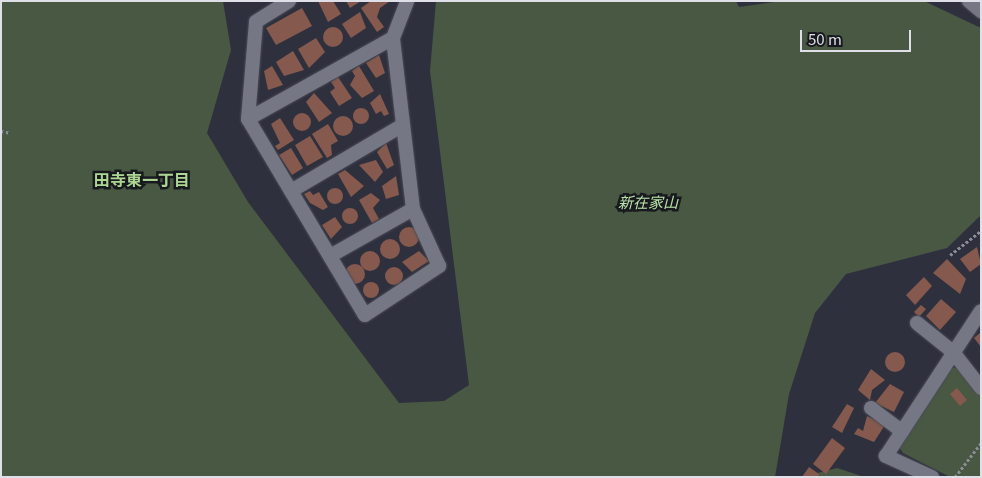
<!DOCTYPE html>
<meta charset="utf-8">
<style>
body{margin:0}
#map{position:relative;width:982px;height:478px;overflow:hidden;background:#2f303d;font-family:Georgia,"Noto Sans JP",serif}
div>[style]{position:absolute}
.green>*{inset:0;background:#495843}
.building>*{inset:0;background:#85594d}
.round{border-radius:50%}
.path>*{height:2.5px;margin-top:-1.25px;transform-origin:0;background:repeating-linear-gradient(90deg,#8b8c96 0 2.5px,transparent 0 5px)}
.roads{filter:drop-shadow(0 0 1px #4b4c56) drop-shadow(0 0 1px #4b4c56)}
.minor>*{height:14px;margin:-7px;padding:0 7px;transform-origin:7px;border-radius:7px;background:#757785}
span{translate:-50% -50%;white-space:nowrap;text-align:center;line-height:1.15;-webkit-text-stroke:5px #18191e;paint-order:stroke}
.park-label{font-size:15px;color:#bae4a9;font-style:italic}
.neighbourhood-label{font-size:16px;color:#add693;font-weight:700}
.frame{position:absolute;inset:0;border:2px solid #dedfe7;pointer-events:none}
.scale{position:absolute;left:800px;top:30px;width:111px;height:22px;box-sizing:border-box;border:2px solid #dedfe7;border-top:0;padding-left:6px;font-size:15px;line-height:18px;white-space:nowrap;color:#dedfe7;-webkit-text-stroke:4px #18191e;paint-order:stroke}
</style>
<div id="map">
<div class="green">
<i style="clip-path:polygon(1px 1px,223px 1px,231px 50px,207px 133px,248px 202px,399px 403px,444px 401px,469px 385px,430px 71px,436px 1px,736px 1px,739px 7px,781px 1px,924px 1px,981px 28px,981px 215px,947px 248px,846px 274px,815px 313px,789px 394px,775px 477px,1px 477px)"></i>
<i style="clip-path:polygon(957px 367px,981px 396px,981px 477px,950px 477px,903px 453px,898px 446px,948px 369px)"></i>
<i style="clip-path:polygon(837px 468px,864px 477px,802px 477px)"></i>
</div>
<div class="building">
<i style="clip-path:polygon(318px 1px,333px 1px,341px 14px,328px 22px)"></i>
<i style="clip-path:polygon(346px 1px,361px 1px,350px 8px)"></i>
<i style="clip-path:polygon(371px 1px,390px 1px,380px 8px,377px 17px,384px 27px,377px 32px,361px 8px)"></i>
<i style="clip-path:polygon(302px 8px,312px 26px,276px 45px,266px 28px)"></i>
<i style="clip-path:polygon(360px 12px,366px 28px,351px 38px,342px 24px)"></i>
<i class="round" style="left:323px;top:27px;width:20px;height:20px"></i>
<i style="clip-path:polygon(316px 38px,325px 52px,309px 68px,298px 49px)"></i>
<i style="clip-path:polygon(293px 51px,304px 70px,284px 76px,276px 62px)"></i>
<i style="clip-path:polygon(379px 55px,385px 73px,376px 78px,366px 63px)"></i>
<i style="clip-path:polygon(272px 66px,283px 85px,268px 90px,264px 71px)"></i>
<i style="clip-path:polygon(359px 66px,374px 91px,362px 98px,350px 85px,355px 76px,352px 71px)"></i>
<i style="clip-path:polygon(338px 77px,352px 98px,339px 106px,330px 92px,335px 88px,331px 82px)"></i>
<i style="clip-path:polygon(314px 93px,332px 113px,319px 122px,306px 102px)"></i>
<i style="clip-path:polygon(380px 94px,389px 114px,384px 116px,381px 111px,376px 114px,370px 103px)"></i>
<i class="round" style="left:353px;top:108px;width:16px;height:16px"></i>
<i class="round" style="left:293px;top:113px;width:18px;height:18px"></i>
<i class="round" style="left:333px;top:116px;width:20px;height:20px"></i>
<i style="clip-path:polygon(280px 118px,294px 140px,278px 150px,275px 146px,280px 143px,271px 124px)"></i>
<i style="clip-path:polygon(328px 124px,338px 141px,331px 145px,332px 155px,327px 158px,312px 134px)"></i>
<i style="clip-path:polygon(310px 136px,323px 157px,307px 166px,295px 145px)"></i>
<i style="clip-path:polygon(386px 143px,394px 165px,387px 169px,377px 152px)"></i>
<i style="clip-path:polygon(291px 148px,303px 168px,292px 175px,279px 155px)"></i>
<i style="clip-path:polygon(376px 160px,383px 172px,375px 182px,359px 165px)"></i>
<i style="clip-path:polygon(345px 170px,364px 186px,351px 197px,338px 174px)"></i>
<i style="clip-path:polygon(396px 176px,399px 195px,386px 199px,382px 186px)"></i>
<i class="round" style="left:327px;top:188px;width:16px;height:16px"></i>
<i style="clip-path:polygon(310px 191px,313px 195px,319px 192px,328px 207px,323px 210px,310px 203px,304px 194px)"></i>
<i style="clip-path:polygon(371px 193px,380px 200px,373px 208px,379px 219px,372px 223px,359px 200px)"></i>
<i class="round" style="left:342px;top:208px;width:16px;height:16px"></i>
<i style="clip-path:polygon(335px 217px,342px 227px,331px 239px,322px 225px)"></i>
<i class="round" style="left:399px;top:227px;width:20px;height:20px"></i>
<i class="round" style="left:380px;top:239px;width:20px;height:20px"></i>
<i style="clip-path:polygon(977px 247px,981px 264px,970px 272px,960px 259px)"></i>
<i style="clip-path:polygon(419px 251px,429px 261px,412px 272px,402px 262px)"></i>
<i class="round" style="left:360px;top:251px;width:20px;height:20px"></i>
<i style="clip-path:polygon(947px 259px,966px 279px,960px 294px,933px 273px)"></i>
<i class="round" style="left:345px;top:264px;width:20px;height:20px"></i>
<i class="round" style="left:385px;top:267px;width:18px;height:18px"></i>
<i style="clip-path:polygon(924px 277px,932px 286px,915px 305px,906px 295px)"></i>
<i class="round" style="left:363px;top:282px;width:16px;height:16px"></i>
<i style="clip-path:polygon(941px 299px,956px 312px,940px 330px,926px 316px)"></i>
<i style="clip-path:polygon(921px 305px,926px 309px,919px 317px,914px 312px)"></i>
<i style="clip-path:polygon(981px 332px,981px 347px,974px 338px)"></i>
<i class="round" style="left:885px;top:352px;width:20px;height:20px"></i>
<i style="clip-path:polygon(871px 369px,885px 380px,872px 390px,870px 400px,858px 390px)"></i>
<i style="clip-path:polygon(890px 384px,904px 392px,894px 412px,875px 403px)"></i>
<i style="clip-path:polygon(957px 388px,967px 400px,960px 406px,950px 394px)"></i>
<i style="clip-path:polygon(847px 404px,854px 408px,842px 433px,832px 427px)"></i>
<i style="clip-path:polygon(867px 416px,885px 425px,874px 442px,854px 434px,858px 428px,863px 431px)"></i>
<i style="clip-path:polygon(832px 438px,845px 448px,826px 474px,813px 464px)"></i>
<i style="clip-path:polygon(809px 467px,819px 474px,818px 477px,802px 477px)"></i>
</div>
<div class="path">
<i style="left:1px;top:131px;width:10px;rotate:11deg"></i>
<i style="left:950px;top:255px;width:39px;rotate:-38deg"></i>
<i style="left:955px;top:477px;width:43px;rotate:-52.6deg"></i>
</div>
<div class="roads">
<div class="minor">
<i style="left:289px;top:1px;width:39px;rotate:148deg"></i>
<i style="left:256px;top:22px;width:97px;rotate:94.7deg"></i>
<i style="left:248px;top:119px;width:228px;rotate:59.2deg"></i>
<i style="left:365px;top:315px;width:89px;rotate:-33.5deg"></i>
<i style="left:439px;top:266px;width:63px;rotate:-114.5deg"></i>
<i style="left:413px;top:209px;width:172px;rotate:-96.7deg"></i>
<i style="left:393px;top:38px;width:40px;rotate:-69deg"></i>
<i style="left:969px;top:1px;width:16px;rotate:40deg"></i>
<i style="left:248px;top:119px;width:166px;rotate:-29.2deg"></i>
<i style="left:291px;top:191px;width:130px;rotate:-30.5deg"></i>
<i style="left:330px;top:256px;width:95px;rotate:-29.5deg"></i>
<i style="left:917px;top:323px;width:46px;rotate:38.9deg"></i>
<i style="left:953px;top:352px;width:46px;rotate:52.1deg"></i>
<i style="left:871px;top:408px;width:39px;rotate:37deg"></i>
<i style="left:932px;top:477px;width:51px;rotate:-155.5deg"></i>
<i style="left:886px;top:456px;width:173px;rotate:-56.8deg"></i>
</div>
</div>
<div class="park-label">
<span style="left:648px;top:202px">新在家山</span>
</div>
<div class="neighbourhood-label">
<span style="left:142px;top:179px">田寺東一丁目</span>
</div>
<div class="frame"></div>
<div class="scale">50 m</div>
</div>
